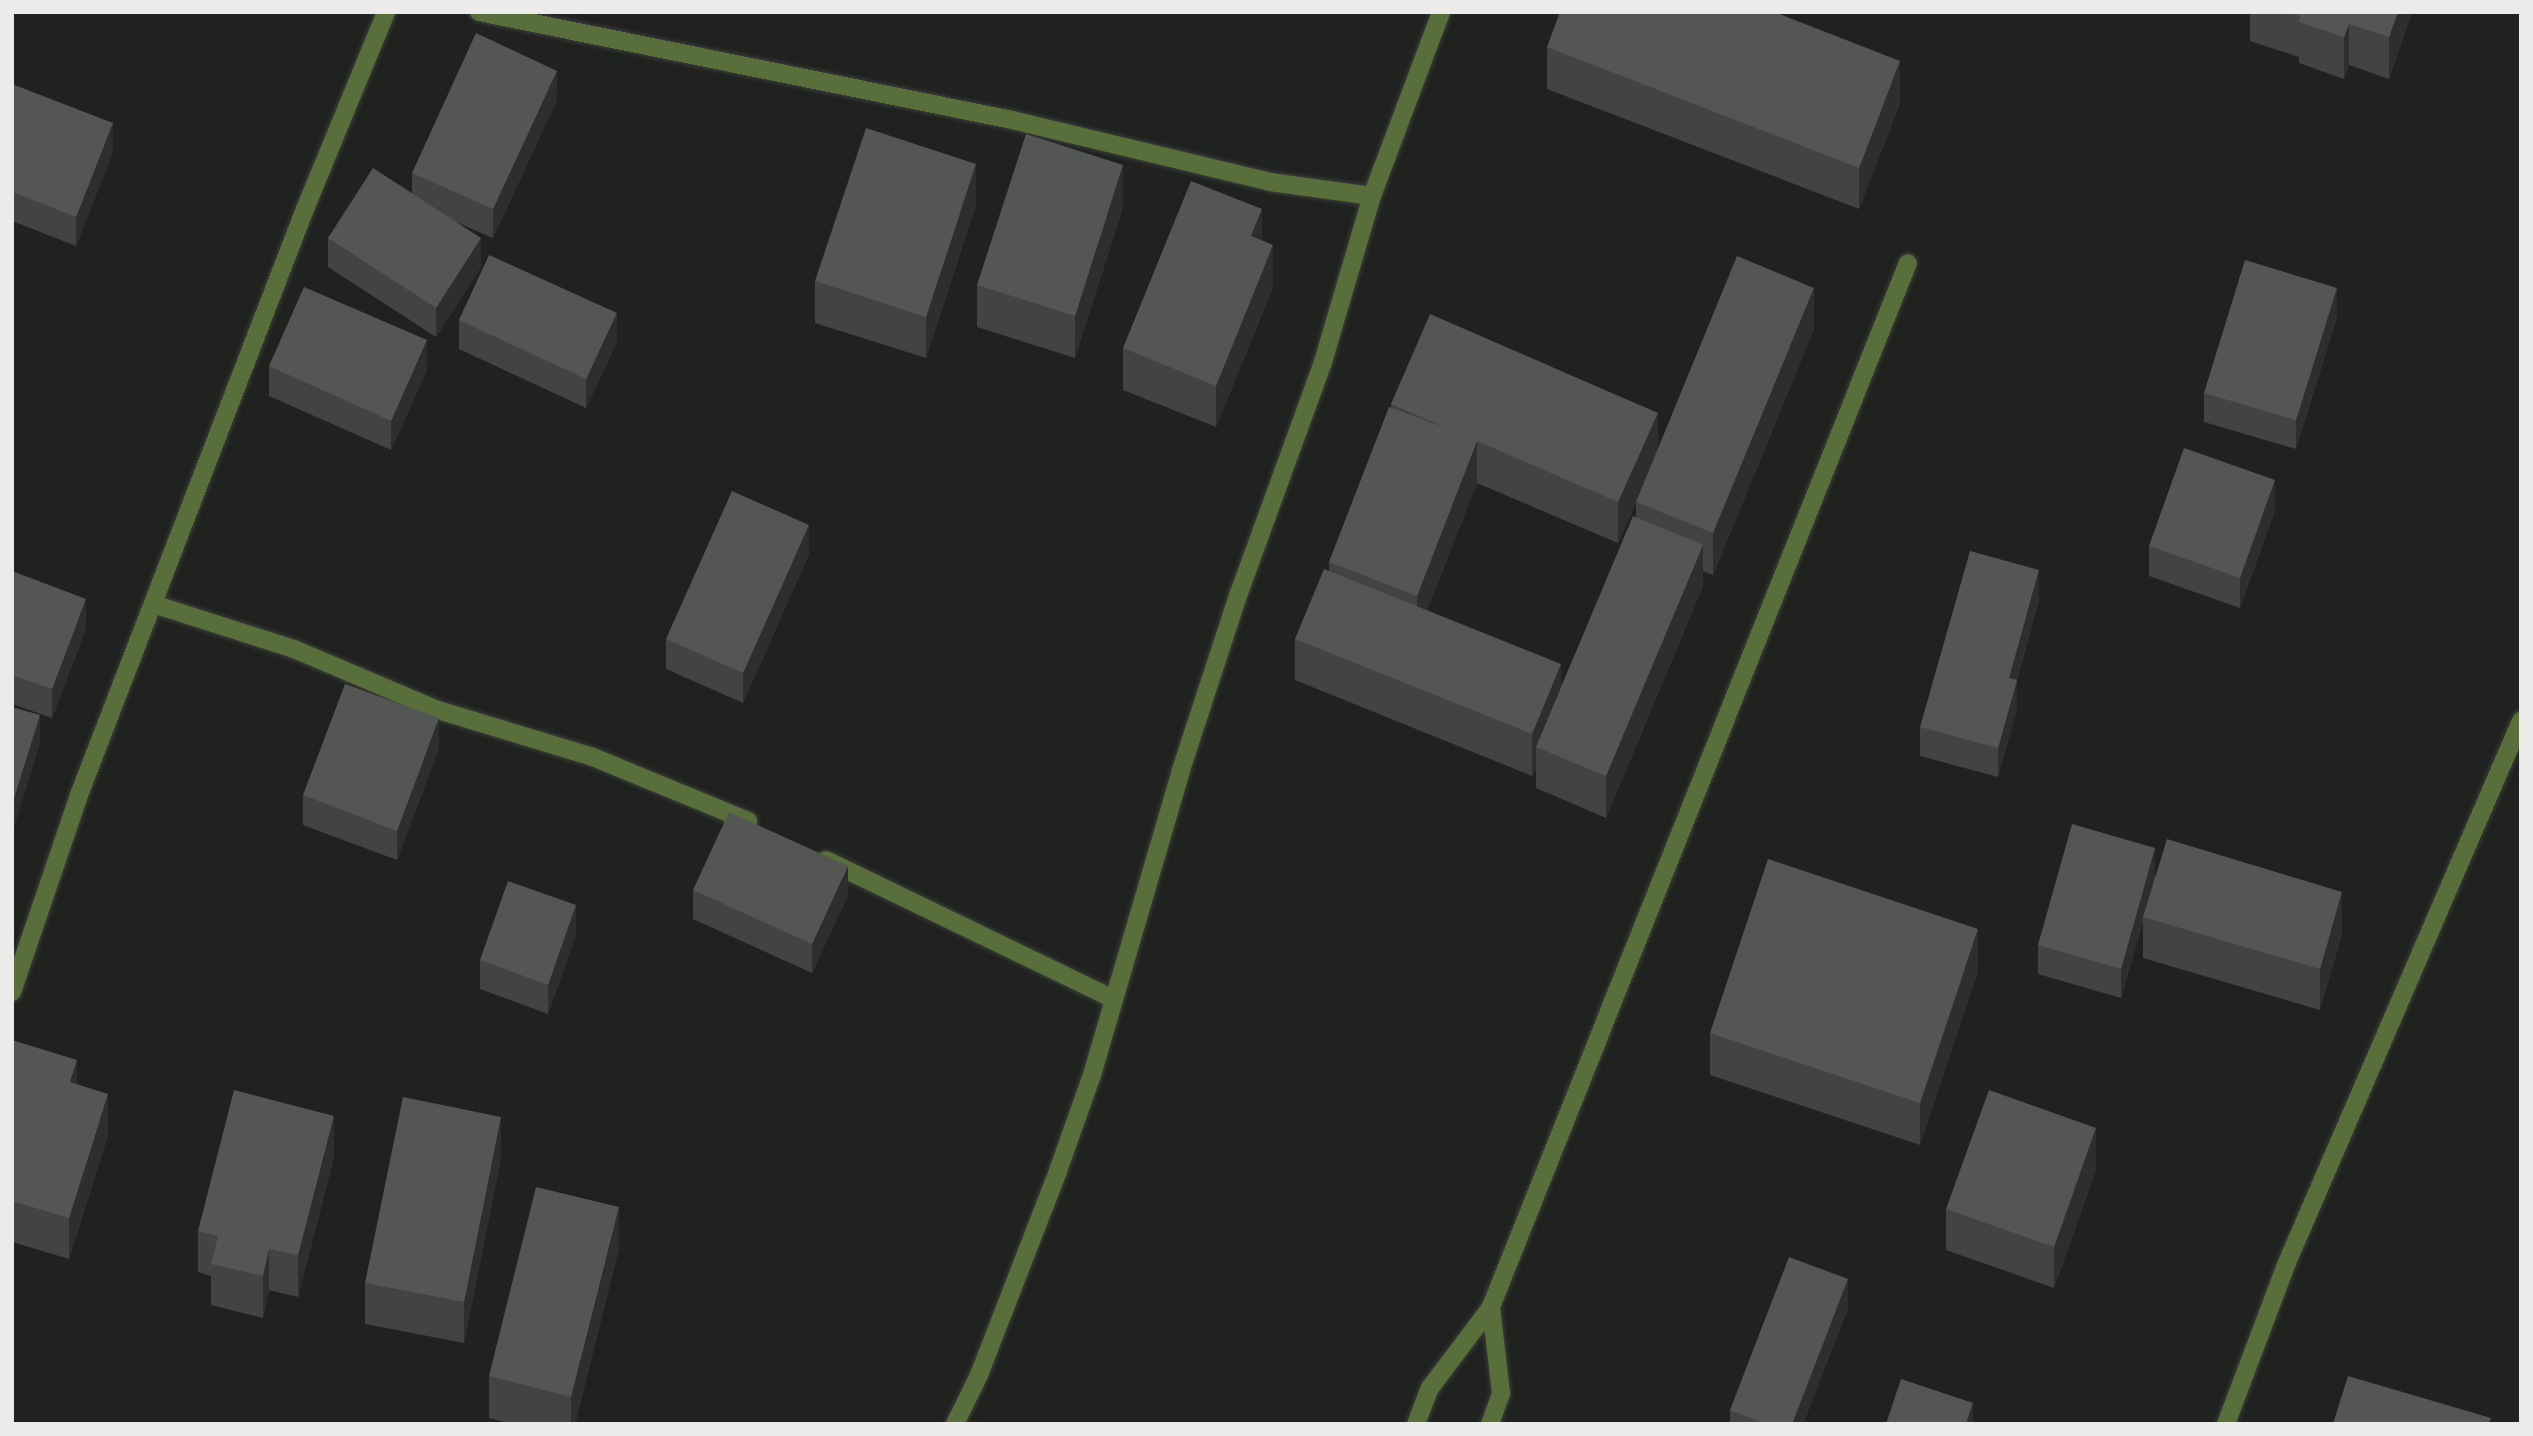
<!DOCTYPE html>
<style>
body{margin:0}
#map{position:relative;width:2533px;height:1436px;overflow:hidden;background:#20221f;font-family:"Public Sans",sans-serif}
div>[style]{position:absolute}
.roads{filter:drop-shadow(0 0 2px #3c3e3b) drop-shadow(0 0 2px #3c3e3b)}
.minor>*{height:18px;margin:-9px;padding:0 9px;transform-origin:9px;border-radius:9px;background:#586e3b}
.wall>*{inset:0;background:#424441}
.shaded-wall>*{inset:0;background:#2d2f2c}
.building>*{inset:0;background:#545653}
span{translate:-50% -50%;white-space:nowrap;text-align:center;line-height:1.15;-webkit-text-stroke:5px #20221f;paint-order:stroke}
.frame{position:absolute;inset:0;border:14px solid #ebecea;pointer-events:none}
</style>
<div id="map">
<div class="roads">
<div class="minor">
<i style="left:479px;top:12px;width:544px;rotate:11.45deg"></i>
<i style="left:1012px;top:120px;width:265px;rotate:13.5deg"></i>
<i style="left:1270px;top:182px;width:103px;rotate:7.8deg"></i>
<i style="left:153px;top:604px;width:148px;rotate:17.7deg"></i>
<i style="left:294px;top:649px;width:156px;rotate:23deg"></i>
<i style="left:438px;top:710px;width:162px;rotate:16.9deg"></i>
<i style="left:593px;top:757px;width:168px;rotate:22.4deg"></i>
<i style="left:826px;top:860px;width:319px;rotate:25.8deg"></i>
<i style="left:12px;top:992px;width:208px;rotate:-71.2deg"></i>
<i style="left:79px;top:795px;width:628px;rotate:-68.91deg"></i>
<i style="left:305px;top:209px;width:213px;rotate:-67.6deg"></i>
<i style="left:955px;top:1424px;width:55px;rotate:-63.9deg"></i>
<i style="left:979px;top:1375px;width:219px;rotate:-68.8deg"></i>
<i style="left:1058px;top:1171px;width:102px;rotate:-70.5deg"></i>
<i style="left:1092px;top:1075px;width:318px;rotate:-73.7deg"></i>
<i style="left:1181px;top:770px;width:186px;rotate:-71.9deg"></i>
<i style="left:1239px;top:593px;width:246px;rotate:-70deg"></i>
<i style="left:1323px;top:362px;width:173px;rotate:-73.6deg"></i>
<i style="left:1372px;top:196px;width:197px;rotate:-69.4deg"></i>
<i style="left:1416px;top:1424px;width:39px;rotate:-69deg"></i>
<i style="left:1430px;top:1388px;width:101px;rotate:-53deg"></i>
<i style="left:1491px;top:1307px;width:1124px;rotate:-68.23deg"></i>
<i style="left:1490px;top:1424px;width:33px;rotate:-70deg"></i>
<i style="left:1501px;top:1393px;width:87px;rotate:-96.6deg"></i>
<i style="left:2226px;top:1424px;width:170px;rotate:-69.3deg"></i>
<i style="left:2286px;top:1265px;width:593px;rotate:-66.64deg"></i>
</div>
</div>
<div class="wall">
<i style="clip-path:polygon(2250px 12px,2412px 12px,2389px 79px,2349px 65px,2344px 79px,2299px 63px,2299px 57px,2250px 41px)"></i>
<i style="clip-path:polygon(1547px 47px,1900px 103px,1859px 209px,1547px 89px)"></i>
<i style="clip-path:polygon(12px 84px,113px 152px,76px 246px,12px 221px)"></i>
<i style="clip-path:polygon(557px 100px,493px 238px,456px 222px,481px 267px,436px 337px,328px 267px,328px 238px,412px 194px,412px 173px)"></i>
<i style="clip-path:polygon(976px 205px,926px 358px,815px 323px,815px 281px)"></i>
<i style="clip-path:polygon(1123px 207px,1075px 358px,977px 327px,977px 285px)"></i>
<i style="clip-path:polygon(1262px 240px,1273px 287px,1216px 427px,1123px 390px,1123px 348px)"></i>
<i style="clip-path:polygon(2337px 317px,2296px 449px,2204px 422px,2204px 393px)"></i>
<i style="clip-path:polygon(459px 320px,617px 342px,586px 408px,459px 349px)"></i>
<i style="clip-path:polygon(evenodd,1814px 329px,1713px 575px,1703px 571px,1703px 586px,1606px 818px,1536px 788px,1536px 768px,1532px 776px,1295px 680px,1295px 639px,1329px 571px,1329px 562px,1391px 408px,1391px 404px,1658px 450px,1814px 329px,1477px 483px,1618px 543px,1636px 503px,1636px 517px,1561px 686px,1427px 610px,1477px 483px)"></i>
<i style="clip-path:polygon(269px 366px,427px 370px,391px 450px,269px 396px)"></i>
<i style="clip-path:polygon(2275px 510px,2240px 608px,2149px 576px,2149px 546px)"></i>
<i style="clip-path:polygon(809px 554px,743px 703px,666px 669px,666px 639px)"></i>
<i style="clip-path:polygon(12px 571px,86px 628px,52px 718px,12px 704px)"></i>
<i style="clip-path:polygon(2039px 600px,2017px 680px,2017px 709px,1998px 777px,1920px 756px,1920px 727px)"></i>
<i style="clip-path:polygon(439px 748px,397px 860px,303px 825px,303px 795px)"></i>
<i style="clip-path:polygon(2155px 876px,2342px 934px,2320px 1010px,2143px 958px,2143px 921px,2121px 998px,2038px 974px,2038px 945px)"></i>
<i style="clip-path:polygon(693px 890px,848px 895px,812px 973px,693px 919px)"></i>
<i style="clip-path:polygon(576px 935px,548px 1014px,480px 989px,480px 960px)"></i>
<i style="clip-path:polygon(1978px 971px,1920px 1145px,1710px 1075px,1710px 1033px)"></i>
<i style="clip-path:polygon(12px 1040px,77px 1084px,108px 1135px,69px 1259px,12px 1242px)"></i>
<i style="clip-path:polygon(334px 1157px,298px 1297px,269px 1290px,263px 1318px,211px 1305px,211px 1276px,198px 1272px,198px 1231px)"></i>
<i style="clip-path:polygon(501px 1158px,464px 1343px,365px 1324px,365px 1283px)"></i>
<i style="clip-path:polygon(2096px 1170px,2054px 1288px,1946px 1250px,1946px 1209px)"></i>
<i style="clip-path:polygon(619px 1248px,575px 1424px,512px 1424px,489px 1418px,489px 1376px)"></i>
<i style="clip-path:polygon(1848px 1308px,1803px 1424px,1730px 1424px,1730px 1410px)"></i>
</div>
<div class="shaded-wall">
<i style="clip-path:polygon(2398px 12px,2412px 12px,2389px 79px,2389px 37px)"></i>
<i style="clip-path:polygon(2349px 24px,2349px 65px,2344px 79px,2344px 37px)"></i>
<i style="clip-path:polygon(1900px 61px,1900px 103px,1859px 209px,1859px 168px)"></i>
<i style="clip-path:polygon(557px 71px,557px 100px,493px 238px,493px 209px)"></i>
<i style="clip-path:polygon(113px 123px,113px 152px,76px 246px,76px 217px)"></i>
<i style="clip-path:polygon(976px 164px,976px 205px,926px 358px,926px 317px)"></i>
<i style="clip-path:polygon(1123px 165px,1123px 207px,1075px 358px,1075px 316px)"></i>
<i style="clip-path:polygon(1262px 209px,1262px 251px,1251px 236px)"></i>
<i style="clip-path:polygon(481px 238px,481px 267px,436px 337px,436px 308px)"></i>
<i style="clip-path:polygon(1273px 245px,1273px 287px,1216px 427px,1216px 386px)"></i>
<i style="clip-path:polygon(1814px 288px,1814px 329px,1713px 575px,1713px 533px)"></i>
<i style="clip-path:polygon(2337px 288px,2337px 317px,2296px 449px,2296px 420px)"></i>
<i style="clip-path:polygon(617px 313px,617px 342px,586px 408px,586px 379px)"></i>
<i style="clip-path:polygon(427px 340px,427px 370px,391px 450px,391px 421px)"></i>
<i style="clip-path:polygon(1658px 413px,1658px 454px,1618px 543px,1618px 502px)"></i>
<i style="clip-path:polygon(1477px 441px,1477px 483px,1417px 637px,1417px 596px)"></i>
<i style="clip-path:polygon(2275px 480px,2275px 510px,2240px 608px,2240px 578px)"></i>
<i style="clip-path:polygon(809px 525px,809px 554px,743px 703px,743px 673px)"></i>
<i style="clip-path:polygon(1703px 545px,1703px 586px,1606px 818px,1606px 776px)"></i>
<i style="clip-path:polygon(2039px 570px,2039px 600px,2009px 707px,2009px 678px)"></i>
<i style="clip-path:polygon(86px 599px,86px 628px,52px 718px,52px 689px)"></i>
<i style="clip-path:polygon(1561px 664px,1561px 705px,1536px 747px,1536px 768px,1532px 776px,1532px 734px)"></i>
<i style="clip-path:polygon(2017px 680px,2017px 709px,1998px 777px,1998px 748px)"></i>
<i style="clip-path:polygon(40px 715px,40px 744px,13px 831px,13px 802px)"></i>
<i style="clip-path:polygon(439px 718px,439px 748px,397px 860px,397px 831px)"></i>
<i style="clip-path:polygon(2155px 848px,2155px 878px,2143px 917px,2143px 921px,2121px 998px,2121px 969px)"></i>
<i style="clip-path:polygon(848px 866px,848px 895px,812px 973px,812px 944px)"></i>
<i style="clip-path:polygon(2342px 892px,2342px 934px,2320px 1010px,2320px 969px)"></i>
<i style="clip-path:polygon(576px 905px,576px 935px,548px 1014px,548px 985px)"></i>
<i style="clip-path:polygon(1978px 929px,1978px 971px,1920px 1145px,1920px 1103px)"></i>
<i style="clip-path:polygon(77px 1060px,77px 1102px,70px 1082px)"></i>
<i style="clip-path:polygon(108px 1094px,108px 1135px,69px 1259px,69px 1218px)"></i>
<i style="clip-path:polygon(334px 1116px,334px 1157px,298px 1297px,298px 1255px)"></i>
<i style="clip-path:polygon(501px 1117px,501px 1158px,464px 1343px,464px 1302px)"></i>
<i style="clip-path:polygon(2096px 1128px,2096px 1170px,2054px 1288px,2054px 1247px)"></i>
<i style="clip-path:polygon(619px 1207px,619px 1248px,575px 1424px,571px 1424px,571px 1397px)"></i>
<i style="clip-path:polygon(269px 1249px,269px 1290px,263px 1318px,263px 1276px)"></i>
<i style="clip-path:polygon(1848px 1279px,1848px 1308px,1803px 1424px,1792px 1424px)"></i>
<i style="clip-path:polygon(1973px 1403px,1973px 1424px,1966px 1424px)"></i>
</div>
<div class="building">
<i style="clip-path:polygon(1560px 12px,1774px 12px,1900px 61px,1859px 168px,1547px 47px)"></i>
<i style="clip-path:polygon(2288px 12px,2398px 12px,2389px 37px,2349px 24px,2344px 37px,2299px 22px,2300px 16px)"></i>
<i style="clip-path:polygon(476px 33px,557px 71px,493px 209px,412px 173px)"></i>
<i style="clip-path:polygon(12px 84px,113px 123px,76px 217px,12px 192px)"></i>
<i style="clip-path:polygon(866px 128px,976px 164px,926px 317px,815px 281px)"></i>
<i style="clip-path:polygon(1026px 134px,1123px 165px,1075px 316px,977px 285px)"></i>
<i style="clip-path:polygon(373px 168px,481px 238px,436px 308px,328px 238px)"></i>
<i style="clip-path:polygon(1191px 181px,1262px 209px,1251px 236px,1273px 245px,1216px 386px,1123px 348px)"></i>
<i style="clip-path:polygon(489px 255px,617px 313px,586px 379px,459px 320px)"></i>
<i style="clip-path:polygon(1737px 256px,1814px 288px,1713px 533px,1636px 502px)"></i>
<i style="clip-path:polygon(2245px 260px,2337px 288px,2296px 420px,2204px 393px)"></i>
<i style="clip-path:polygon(304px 287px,427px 340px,391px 421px,269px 366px)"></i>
<i style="clip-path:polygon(1430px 314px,1658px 413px,1618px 502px,1477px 441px,1417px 596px,1329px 562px,1389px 407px,1449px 429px,1391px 404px)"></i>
<i style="clip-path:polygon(2184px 448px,2275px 480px,2240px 578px,2149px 546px)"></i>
<i style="clip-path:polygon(732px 491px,809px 525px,743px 673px,666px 639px)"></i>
<i style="clip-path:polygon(1633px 516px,1703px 545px,1606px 776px,1536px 747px)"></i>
<i style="clip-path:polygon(1970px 551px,2039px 570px,2009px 678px,2017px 680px,1998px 748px,1920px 727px)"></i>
<i style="clip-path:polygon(1324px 569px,1561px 664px,1532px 734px,1295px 639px)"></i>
<i style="clip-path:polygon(12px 571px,86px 599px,52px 689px,12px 675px)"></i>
<i style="clip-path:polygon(345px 684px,439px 718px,397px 831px,303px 795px)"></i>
<i style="clip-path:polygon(12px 707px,40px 715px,13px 802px,12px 802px)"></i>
<i style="clip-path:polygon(729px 812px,848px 866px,812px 944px,693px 890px)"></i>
<i style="clip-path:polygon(2072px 824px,2155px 848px,2121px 969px,2038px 945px)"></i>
<i style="clip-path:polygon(2167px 839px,2342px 892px,2320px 969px,2143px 917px)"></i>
<i style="clip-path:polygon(1768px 859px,1978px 929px,1920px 1103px,1710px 1033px)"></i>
<i style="clip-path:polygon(508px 881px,576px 905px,548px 985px,480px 960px)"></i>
<i style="clip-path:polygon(12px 1040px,77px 1060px,70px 1082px,108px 1094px,69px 1218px,12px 1201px)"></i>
<i style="clip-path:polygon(234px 1090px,334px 1116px,298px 1255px,269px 1249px,263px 1276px,211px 1264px,218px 1236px,198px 1231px)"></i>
<i style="clip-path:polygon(1989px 1090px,2096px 1128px,2054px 1247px,1946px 1209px)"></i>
<i style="clip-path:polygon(403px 1097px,501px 1117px,464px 1302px,365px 1283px)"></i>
<i style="clip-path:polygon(536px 1187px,619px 1207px,571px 1397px,489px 1376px)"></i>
<i style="clip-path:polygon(1789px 1257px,1848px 1279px,1792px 1424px,1765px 1424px,1730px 1410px)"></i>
<i style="clip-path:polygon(2348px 1376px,2491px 1418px,2489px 1424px,2333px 1424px)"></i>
<i style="clip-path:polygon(1901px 1379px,1973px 1403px,1966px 1424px,1886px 1424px)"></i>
</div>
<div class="frame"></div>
</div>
